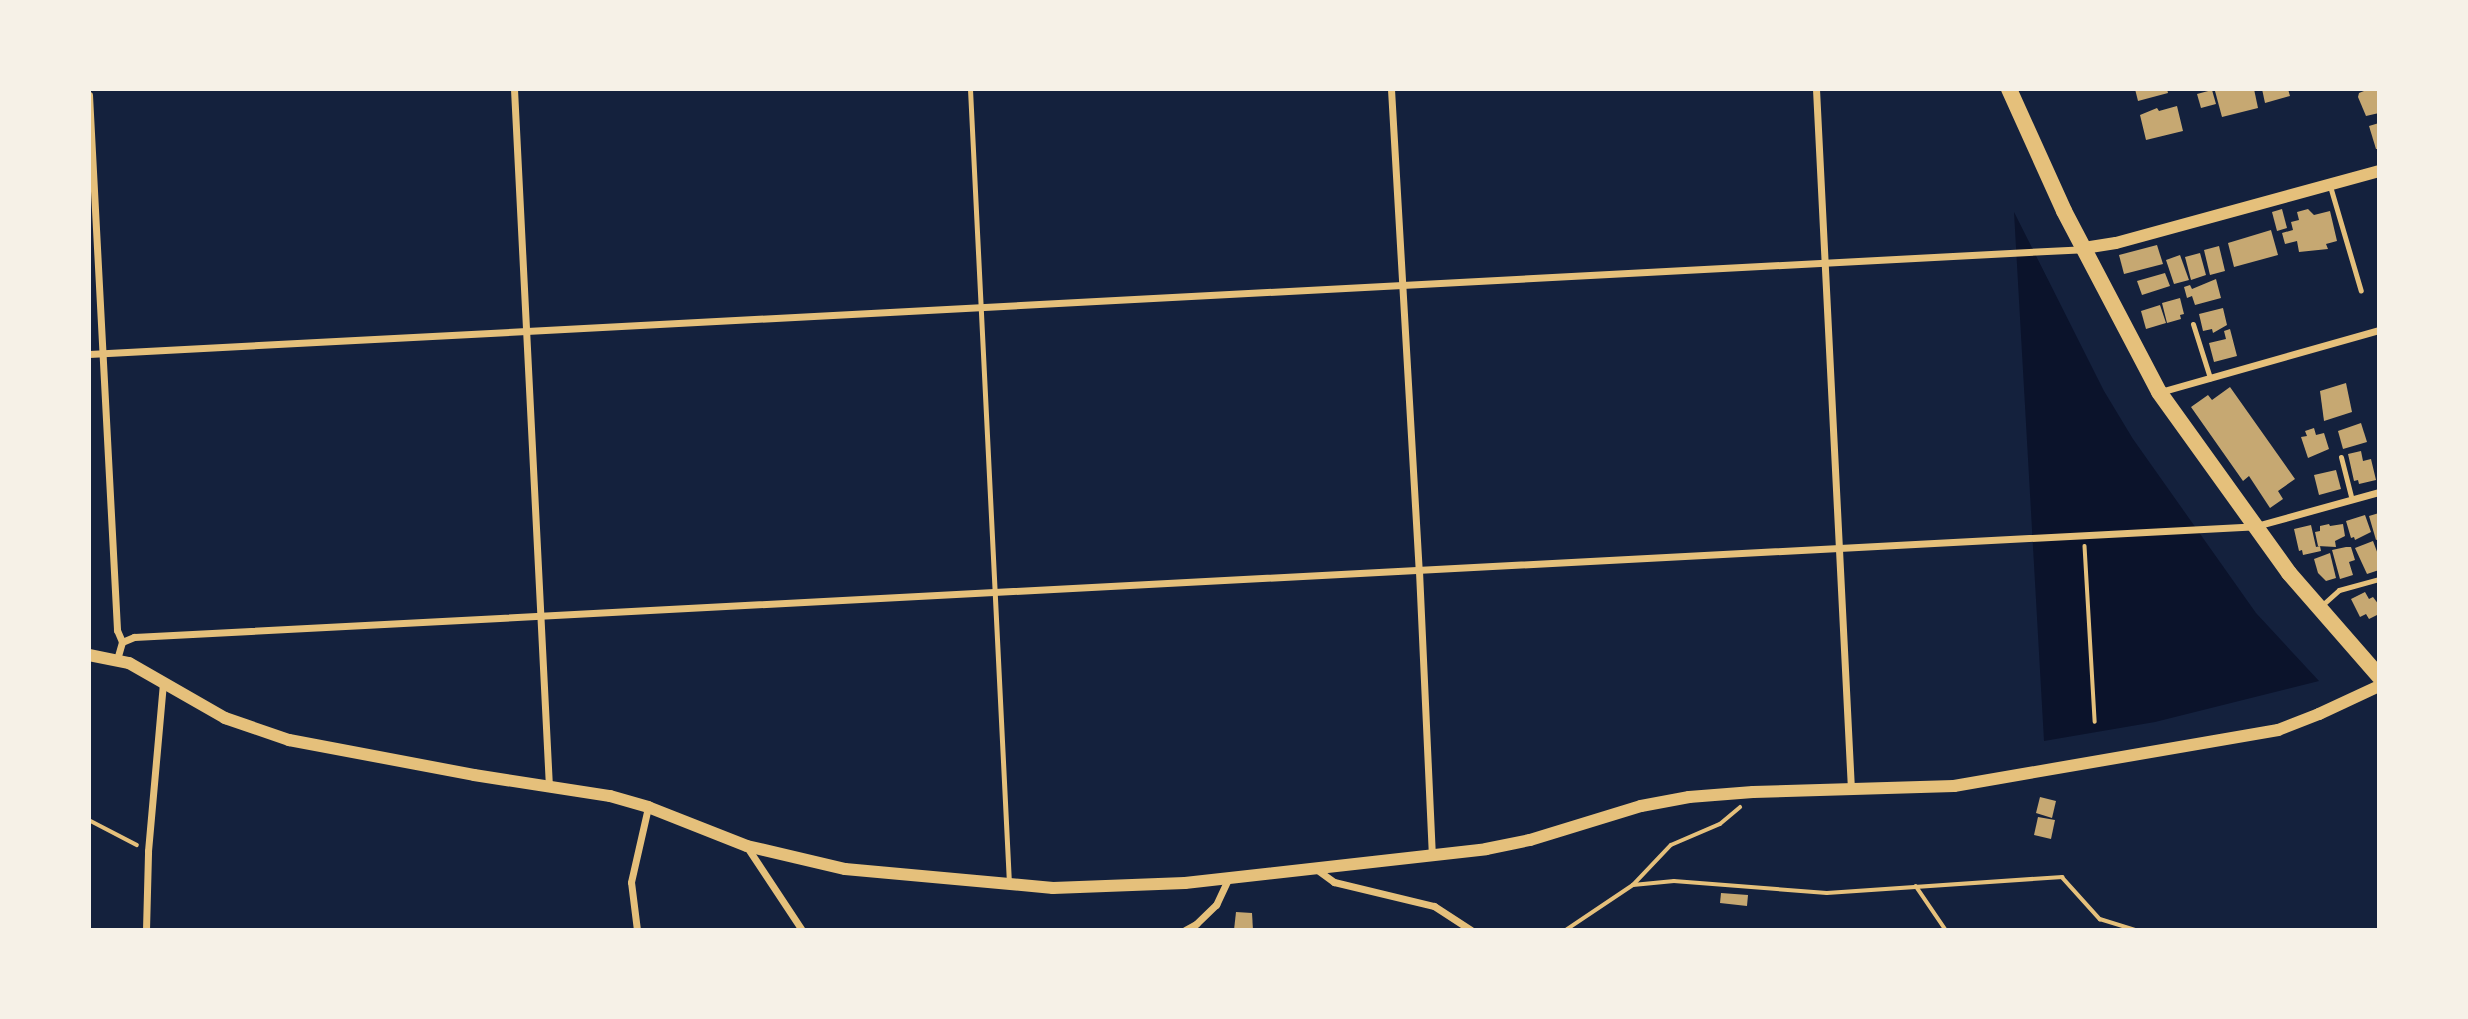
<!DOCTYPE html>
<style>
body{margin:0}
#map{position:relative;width:2468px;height:1019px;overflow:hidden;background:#14213d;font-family:Arial,sans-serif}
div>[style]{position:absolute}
.water>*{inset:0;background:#0b132b}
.building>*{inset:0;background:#c6a872}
.path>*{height:3.5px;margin:-1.75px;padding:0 1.75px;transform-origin:1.75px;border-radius:1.75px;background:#e5c07b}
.service>*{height:5px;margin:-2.5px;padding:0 2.5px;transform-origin:2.5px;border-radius:2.5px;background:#e5c07b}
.minor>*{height:7px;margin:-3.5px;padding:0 3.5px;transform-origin:3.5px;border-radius:3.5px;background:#e5c07b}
.tertiary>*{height:12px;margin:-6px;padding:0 6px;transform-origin:6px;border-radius:6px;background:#e5c07b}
.primary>*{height:16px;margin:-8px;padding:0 8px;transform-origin:8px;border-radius:8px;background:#e5c07b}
span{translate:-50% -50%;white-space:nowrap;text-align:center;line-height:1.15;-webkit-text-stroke:7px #f6f1e7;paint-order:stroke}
.frame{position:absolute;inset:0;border:91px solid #f6f1e7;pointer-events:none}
</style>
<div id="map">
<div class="water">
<i style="clip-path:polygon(2014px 212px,2104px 391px,2133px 439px,2256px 613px,2319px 681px,2155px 722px,2044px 741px)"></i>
</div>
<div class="building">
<i style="clip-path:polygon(2135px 89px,2167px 89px,2168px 93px,2138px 101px)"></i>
<i style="clip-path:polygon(2220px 89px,2254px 89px,2258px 108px,2222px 117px,2215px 91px)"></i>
<i style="clip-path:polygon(2262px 89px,2288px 89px,2290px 96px,2265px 103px)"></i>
<i style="clip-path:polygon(2369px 89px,2378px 89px,2379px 113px,2366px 116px,2358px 97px,2359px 93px)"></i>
<i style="clip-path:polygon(2212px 90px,2216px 104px,2201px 108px,2197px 94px)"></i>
<i style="clip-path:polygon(2177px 106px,2183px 131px,2146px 140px,2140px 115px,2157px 108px,2159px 111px)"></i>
<i style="clip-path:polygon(2379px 123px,2379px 149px,2376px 149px,2369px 126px)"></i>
<i style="clip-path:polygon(2282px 209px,2287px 228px,2277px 231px,2272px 212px)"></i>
<i style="clip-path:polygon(2308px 209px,2314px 215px,2330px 211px,2337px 241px,2326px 244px,2328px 249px,2299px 252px,2297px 241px,2285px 244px,2282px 233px,2293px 230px,2291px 222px,2299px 220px,2297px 212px)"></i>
<i style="clip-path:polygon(2271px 230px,2278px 255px,2234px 267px,2228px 243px)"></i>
<i style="clip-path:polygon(2157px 245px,2163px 264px,2124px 274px,2119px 255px)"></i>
<i style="clip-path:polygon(2219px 246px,2225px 271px,2210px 275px,2204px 250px)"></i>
<i style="clip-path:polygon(2200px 253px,2206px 275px,2191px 280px,2185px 257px)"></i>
<i style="clip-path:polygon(2180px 255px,2189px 280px,2174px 284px,2166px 260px)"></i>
<i style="clip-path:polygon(2165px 273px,2170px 286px,2142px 295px,2137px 281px)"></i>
<i style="clip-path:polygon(2216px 279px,2221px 298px,2195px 305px,2192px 296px,2187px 298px,2184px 287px,2190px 285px,2192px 289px)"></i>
<i style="clip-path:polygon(2180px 298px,2184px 314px,2180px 315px,2181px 319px,2167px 323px,2162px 303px)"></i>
<i style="clip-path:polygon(2160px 305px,2166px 323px,2146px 329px,2141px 311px)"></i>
<i style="clip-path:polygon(2223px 308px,2227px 325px,2213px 333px,2212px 329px,2203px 331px,2199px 314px)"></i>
<i style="clip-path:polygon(2230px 329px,2237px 356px,2214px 362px,2209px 343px,2226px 339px,2224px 331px)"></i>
<i style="clip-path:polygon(2346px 383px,2352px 412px,2324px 421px,2320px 391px)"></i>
<i style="clip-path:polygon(2230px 387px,2295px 479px,2278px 491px,2283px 499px,2270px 508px,2249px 476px,2243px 481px,2191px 407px,2208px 395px,2212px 400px)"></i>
<i style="clip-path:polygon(2361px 423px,2367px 442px,2343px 449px,2338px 431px)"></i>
<i style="clip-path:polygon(2314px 428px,2316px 435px,2324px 433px,2329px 449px,2308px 458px,2301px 437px,2307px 436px,2305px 431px)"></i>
<i style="clip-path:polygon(2361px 451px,2363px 461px,2371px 459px,2376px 480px,2359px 484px,2358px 480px,2354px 481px,2348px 454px)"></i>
<i style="clip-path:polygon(2336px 470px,2341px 489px,2319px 495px,2314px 475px)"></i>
<i style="clip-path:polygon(2379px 513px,2379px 539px,2376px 540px,2369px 516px)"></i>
<i style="clip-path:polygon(2365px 515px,2371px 532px,2355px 540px,2354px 537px,2351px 538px,2346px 521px)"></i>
<i style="clip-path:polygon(2329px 524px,2330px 526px,2343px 524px,2345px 536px,2335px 541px,2336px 547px,2318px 546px,2315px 532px,2320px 531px,2320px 526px)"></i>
<i style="clip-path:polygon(2311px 525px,2316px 547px,2320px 546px,2321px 551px,2303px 555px,2302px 550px,2299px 551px,2294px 529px)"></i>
<i style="clip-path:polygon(2373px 541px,2379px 557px,2379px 570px,2367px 574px,2355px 548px)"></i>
<i style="clip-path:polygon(2346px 547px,2351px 547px,2355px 560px,2349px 562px,2353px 575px,2340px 579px,2332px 550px)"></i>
<i style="clip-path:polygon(2330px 553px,2336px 578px,2326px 581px,2318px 573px,2314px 559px)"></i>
<i style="clip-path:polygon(2365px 592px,2369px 599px,2373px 597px,2379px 605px,2379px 614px,2369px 619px,2366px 614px,2360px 617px,2351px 599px)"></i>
<i style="clip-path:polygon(2040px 797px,2056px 801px,2052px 818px,2036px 813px)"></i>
<i style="clip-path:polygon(2038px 817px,2055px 820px,2051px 839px,2034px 835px)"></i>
<i style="clip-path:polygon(1721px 893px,1748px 895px,1747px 906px,1720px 903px)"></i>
<i style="clip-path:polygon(1236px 912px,1252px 913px,1253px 930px,1234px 930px)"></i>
</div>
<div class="path">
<i style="left:2085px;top:546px;width:176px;rotate:86.7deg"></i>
<i style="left:89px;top:820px;width:54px;rotate:27.5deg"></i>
<i style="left:1633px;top:885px;width:41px;rotate:-5.6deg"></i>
<i style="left:1674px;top:881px;width:153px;rotate:4.5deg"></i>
<i style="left:1827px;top:893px;width:236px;rotate:-3.9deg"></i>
<i style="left:2062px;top:877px;width:57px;rotate:47.9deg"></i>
<i style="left:2100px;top:919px;width:39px;rotate:17deg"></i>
<i style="left:1916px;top:886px;width:53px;rotate:55.7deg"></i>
<i style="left:1566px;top:930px;width:81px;rotate:-33.9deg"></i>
<i style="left:1633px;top:885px;width:55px;rotate:-46.5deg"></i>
<i style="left:1671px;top:845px;width:53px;rotate:-23.2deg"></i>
<i style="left:1720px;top:824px;width:26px;rotate:-40deg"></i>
</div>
<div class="service">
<i style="left:970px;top:89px;width:795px;rotate:87.19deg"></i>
<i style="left:2330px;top:186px;width:109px;rotate:73.6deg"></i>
<i style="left:2193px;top:324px;width:57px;rotate:72.5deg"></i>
<i style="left:2341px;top:457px;width:44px;rotate:75.7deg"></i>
<i style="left:2320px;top:607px;width:25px;rotate:-42deg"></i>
<i style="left:2339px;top:590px;width:41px;rotate:-15.4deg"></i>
</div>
<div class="minor">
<i style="left:514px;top:89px;width:699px;rotate:87.13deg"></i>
<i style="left:1391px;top:89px;width:483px;rotate:86.7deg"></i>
<i style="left:1419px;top:571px;width:284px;rotate:87.4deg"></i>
<i style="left:1816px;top:89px;width:702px;rotate:87.14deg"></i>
<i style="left:89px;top:95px;width:536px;rotate:87deg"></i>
<i style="left:117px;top:630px;width:13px;rotate:67deg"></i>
<i style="left:122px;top:642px;width:19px;rotate:106deg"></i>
<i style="left:89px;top:354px;width:1997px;rotate:-3.01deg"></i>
<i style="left:2160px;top:392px;width:228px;rotate:-15.8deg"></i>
<i style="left:122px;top:642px;width:13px;rotate:-23deg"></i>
<i style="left:134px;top:637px;width:2125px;rotate:-2.99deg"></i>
<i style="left:2256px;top:526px;width:128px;rotate:-15.5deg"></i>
<i style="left:747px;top:847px;width:100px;rotate:56.5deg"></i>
<i style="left:1316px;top:869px;width:22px;rotate:36deg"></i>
<i style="left:1334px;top:882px;width:103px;rotate:13.5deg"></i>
<i style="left:1434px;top:906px;width:44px;rotate:33deg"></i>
<i style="left:146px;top:930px;width:79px;rotate:-88.5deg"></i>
<i style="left:148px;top:851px;width:170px;rotate:-84.9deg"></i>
<i style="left:637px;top:930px;width:48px;rotate:-97.1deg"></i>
<i style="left:631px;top:882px;width:77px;rotate:-77.2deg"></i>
<i style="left:1185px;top:930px;width:13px;rotate:-29deg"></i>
<i style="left:1196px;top:924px;width:28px;rotate:-44deg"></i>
<i style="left:1216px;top:905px;width:29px;rotate:-65deg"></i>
</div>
<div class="tertiary">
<i style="left:2084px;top:248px;width:32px;rotate:-9deg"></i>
<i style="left:2116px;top:243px;width:273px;rotate:-15.3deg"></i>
<i style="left:89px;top:655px;width:41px;rotate:11.3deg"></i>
<i style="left:129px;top:663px;width:111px;rotate:29.8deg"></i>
<i style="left:225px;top:718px;width:68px;rotate:19deg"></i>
<i style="left:289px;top:740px;width:188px;rotate:10.7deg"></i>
<i style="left:474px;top:775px;width:138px;rotate:8.8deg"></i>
<i style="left:610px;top:796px;width:40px;rotate:16deg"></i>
<i style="left:648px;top:807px;width:106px;rotate:21.5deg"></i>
<i style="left:747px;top:846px;width:101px;rotate:13.2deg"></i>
<i style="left:845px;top:869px;width:209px;rotate:5.2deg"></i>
<i style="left:1053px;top:888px;width:132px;rotate:-2.2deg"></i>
<i style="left:1185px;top:883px;width:303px;rotate:-6.4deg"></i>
<i style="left:1486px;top:849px;width:45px;rotate:-11.6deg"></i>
<i style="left:1530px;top:840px;width:116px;rotate:-17deg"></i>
<i style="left:1641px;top:806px;width:49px;rotate:-10.6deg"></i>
<i style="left:1689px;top:797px;width:64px;rotate:-4.5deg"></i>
<i style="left:1753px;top:792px;width:201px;rotate:-1.7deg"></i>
<i style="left:1954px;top:786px;width:329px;rotate:-9.8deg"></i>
<i style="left:2278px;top:730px;width:44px;rotate:-21.3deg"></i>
<i style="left:2319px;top:714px;width:66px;rotate:-25deg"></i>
</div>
<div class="primary">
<i style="left:2009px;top:89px;width:134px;rotate:65.7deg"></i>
<i style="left:2064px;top:211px;width:204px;rotate:62.3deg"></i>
<i style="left:2159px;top:392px;width:223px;rotate:54.3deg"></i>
<i style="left:2289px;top:573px;width:137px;rotate:48.9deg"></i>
</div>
<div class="frame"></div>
</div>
